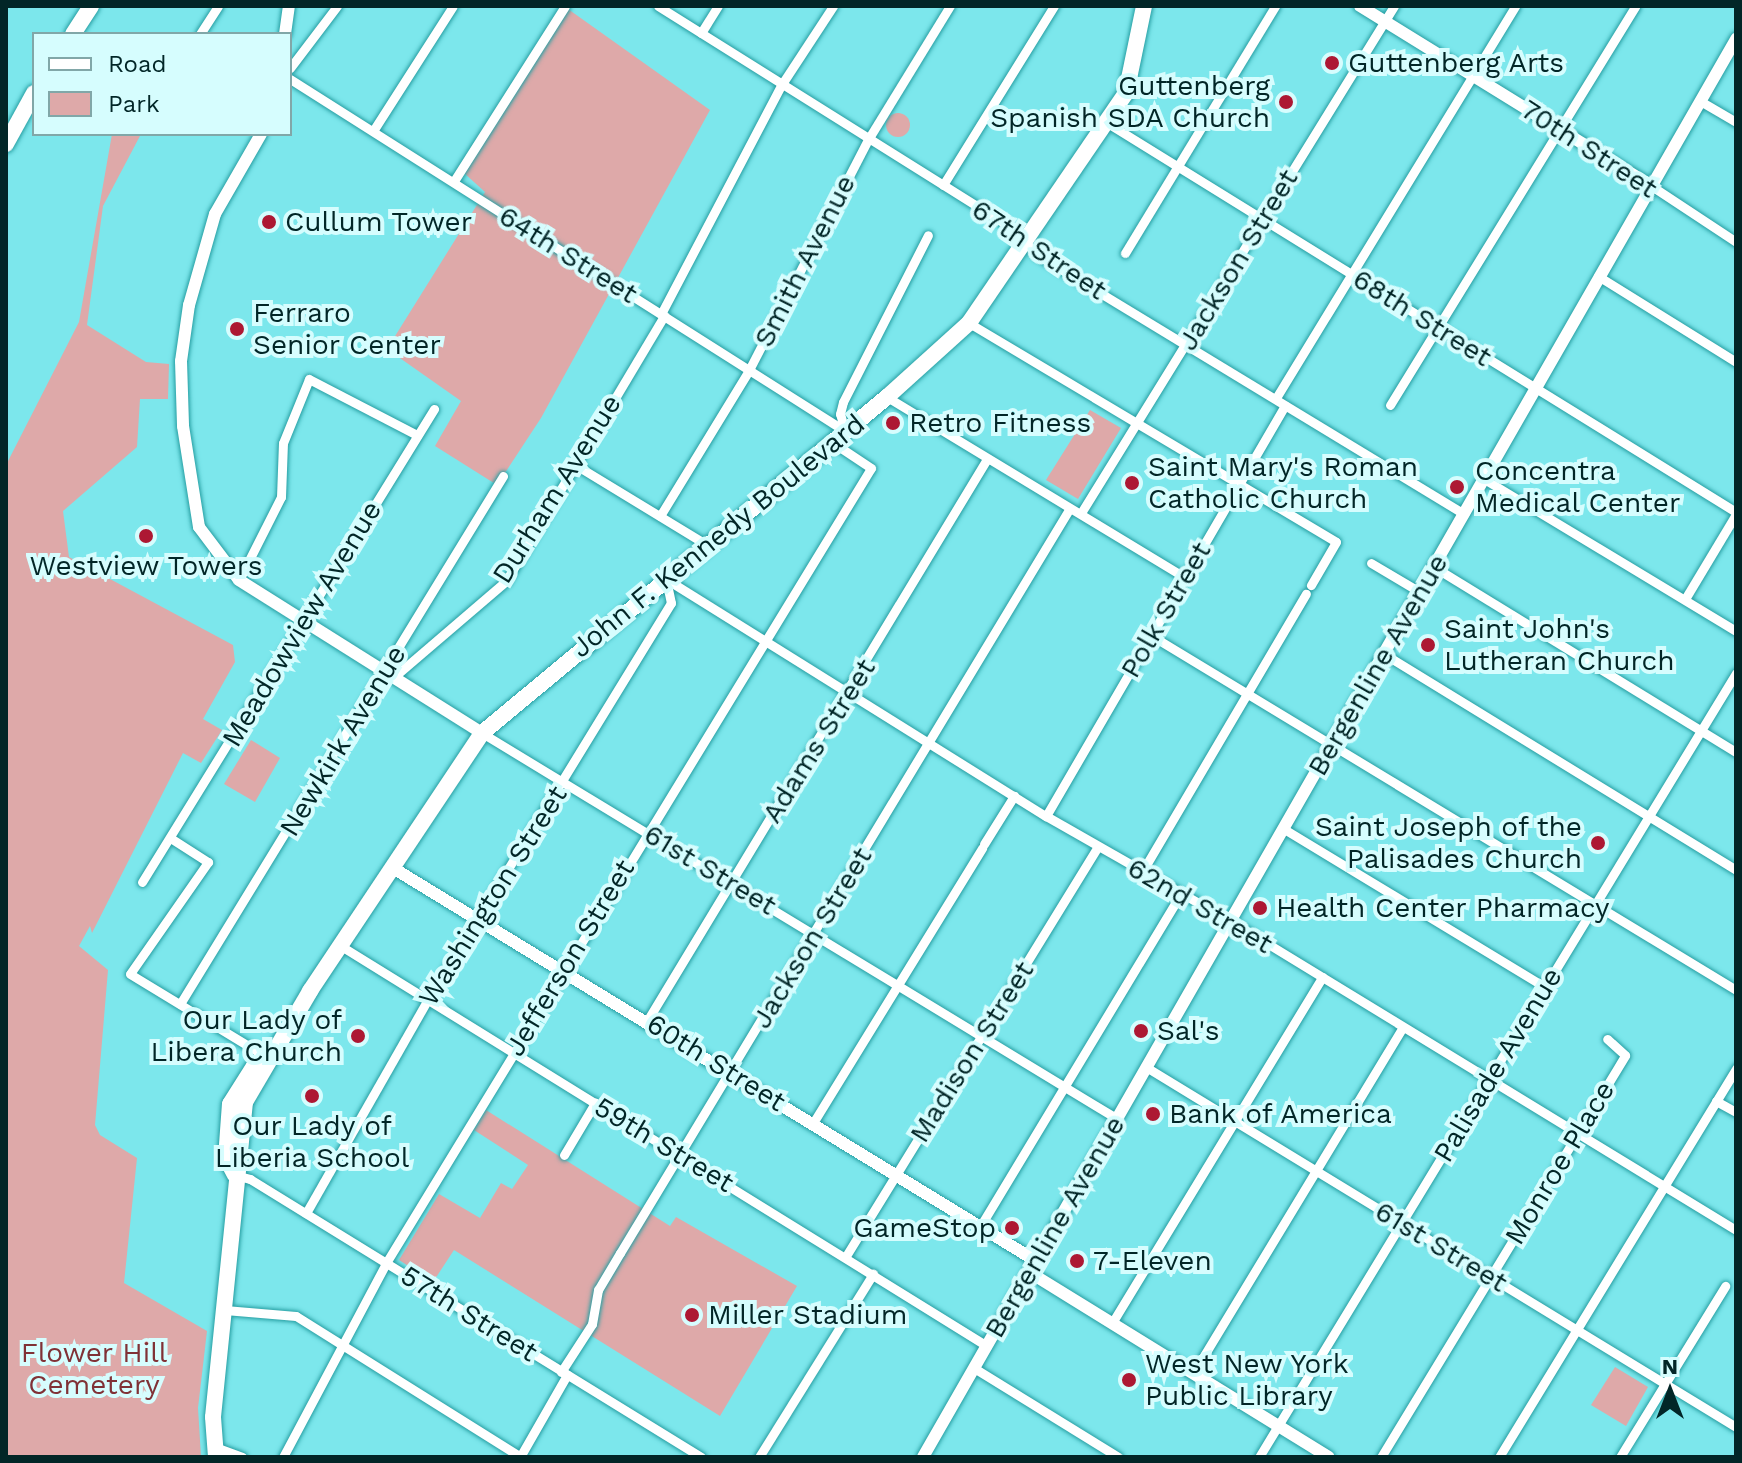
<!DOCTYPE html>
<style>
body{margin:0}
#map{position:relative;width:1742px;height:1463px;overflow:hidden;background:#7ce7ec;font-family:"Work Sans",sans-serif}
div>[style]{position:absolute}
.green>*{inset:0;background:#dea9a9}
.round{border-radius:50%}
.roads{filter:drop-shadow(0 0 2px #269ea2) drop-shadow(0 0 2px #269ea2)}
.minor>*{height:9px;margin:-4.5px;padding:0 4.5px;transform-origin:4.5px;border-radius:4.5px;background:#fff}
.tertiary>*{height:12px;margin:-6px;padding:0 6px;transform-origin:6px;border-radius:6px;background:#fff}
.primary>*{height:16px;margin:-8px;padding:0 8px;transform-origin:8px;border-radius:8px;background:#fff}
.dots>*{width:22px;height:22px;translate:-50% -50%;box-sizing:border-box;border:4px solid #d6fdfe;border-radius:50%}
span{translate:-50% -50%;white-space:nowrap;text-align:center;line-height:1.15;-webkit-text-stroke:8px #d6fdfe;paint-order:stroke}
.poi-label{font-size:28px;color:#022627}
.left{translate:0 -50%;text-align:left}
.right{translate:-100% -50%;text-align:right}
.street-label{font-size:28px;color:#022627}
.park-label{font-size:28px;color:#803136}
.frame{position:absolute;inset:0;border:8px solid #022627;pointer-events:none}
.legend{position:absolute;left:32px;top:32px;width:260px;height:104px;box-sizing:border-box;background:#d6fdfe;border:2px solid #81a7a8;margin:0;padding:10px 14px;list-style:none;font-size:24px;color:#022627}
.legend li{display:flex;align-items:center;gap:16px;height:40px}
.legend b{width:40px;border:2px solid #81a7a8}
.north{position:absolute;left:1630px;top:1351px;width:80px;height:80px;-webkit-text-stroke:6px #d6fdfe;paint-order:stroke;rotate:0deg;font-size:22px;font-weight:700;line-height:32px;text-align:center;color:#022627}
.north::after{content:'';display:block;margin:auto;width:28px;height:36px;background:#022627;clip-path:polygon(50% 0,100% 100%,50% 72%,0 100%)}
</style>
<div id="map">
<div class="green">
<i style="clip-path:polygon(568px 9px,710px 110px,541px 418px,497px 485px,435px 446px,461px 401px,387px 349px,485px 192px,464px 173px)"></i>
<i class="round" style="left:886px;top:113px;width:24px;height:24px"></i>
<i style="clip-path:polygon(112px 134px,141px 134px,103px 206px,87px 325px,146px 362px,169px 364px,168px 399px,140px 399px,137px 447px,63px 511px,69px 557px,233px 645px,235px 662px,203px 719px,222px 730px,201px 763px,183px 753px,92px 933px,90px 926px,79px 946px,108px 970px,95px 1125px,100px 1135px,137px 1158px,124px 1283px,207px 1331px,198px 1408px,201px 1457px,6px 1457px,6px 465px,79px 322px)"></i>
<i style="clip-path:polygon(1090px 410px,1121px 428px,1078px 499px,1046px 480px)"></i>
<i style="clip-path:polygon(251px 740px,280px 758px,255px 802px,224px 784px)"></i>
<i style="clip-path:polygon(486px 1110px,670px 1226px,676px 1217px,797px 1286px,720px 1416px,454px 1250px,433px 1282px,399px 1260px,439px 1194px,480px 1218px,501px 1183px,512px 1189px,528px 1165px,474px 1130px)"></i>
<i style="clip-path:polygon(1615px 1367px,1648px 1387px,1626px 1426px,1591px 1405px)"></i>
</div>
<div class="roads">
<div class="minor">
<i style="left:658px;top:6px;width:423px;rotate:32.1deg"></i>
<i style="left:1016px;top:231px;width:30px;rotate:49deg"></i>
<i style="left:1036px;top:254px;width:501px;rotate:31.28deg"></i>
<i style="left:701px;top:33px;width:32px;rotate:-58deg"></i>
<i style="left:200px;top:34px;width:33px;rotate:-57deg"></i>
<i style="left:290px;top:68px;width:78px;rotate:-52.8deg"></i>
<i style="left:290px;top:79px;width:657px;rotate:32.38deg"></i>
<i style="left:1700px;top:101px;width:42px;rotate:30.3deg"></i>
<i style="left:1109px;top:124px;width:737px;rotate:31.75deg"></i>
<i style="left:373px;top:131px;width:148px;rotate:-57.4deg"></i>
<i style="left:454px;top:181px;width:207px;rotate:-57.6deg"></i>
<i style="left:943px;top:185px;width:211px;rotate:-58.2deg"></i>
<i style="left:1650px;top:185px;width:103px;rotate:33.5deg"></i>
<i style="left:1125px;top:253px;width:289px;rotate:-58.7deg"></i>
<i style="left:1598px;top:276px;width:163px;rotate:31.9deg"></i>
<i style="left:661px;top:314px;width:260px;rotate:-62.3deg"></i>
<i style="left:782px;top:84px;width:93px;rotate:-56.8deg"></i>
<i style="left:969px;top:323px;width:427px;rotate:30.8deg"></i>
<i style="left:1336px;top:542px;width:50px;rotate:120.2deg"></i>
<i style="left:887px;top:397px;width:347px;rotate:31.2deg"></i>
<i style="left:1276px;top:398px;width:459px;rotate:-58.6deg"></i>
<i style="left:1390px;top:405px;width:468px;rotate:-58.4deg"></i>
<i style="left:845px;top:431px;width:18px;rotate:-106deg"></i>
<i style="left:840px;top:414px;width:12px;rotate:-76deg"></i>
<i style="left:843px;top:402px;width:187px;rotate:-63deg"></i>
<i style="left:574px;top:464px;width:156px;rotate:31.3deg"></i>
<i style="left:1484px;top:479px;width:294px;rotate:31.1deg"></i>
<i style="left:1081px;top:513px;width:596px;rotate:-58.31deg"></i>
<i style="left:660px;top:516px;width:171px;rotate:-58.6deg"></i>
<i style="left:749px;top:370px;width:261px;rotate:-62.7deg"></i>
<i style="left:869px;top:138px;width:155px;rotate:-58.5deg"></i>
<i style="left:1371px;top:563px;width:57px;rotate:30.6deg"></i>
<i style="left:1434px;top:567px;width:354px;rotate:31.5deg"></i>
<i style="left:666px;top:579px;width:448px;rotate:32deg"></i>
<i style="left:1046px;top:816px;width:226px;rotate:29.7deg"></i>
<i style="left:1242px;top:928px;width:579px;rotate:31.44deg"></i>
<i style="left:239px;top:580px;width:93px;rotate:-63.2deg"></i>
<i style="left:281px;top:497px;width:54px;rotate:-87.9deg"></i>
<i style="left:283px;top:443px;width:69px;rotate:-67.9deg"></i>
<i style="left:309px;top:379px;width:122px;rotate:27.4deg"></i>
<i style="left:1685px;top:599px;width:99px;rotate:-59deg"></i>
<i style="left:1152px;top:636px;width:683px;rotate:31.22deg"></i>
<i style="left:1384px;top:654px;width:413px;rotate:31.5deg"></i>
<i style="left:394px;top:677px;width:148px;rotate:-40.6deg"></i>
<i style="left:506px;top:581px;width:309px;rotate:-59.2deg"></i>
<i style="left:482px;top:733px;width:742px;rotate:31.27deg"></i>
<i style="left:1046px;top:816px;width:475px;rotate:-59.8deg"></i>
<i style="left:1284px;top:829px;width:305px;rotate:31.2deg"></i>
<i style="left:172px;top:839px;width:43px;rotate:32.6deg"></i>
<i style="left:208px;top:862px;width:136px;rotate:124.9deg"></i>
<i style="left:130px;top:974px;width:162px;rotate:31.3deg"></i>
<i style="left:984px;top:844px;width:57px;rotate:-58deg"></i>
<i style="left:1142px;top:872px;width:323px;rotate:-59.5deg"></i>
<i style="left:142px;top:882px;width:556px;rotate:-58.31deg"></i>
<i style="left:341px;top:946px;width:760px;rotate:31.77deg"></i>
<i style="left:180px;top:1004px;width:619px;rotate:-58.54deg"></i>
<i style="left:647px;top:1021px;width:657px;rotate:-58.83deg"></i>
<i style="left:1146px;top:1067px;width:691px;rotate:31.39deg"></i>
<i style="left:1716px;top:1101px;width:23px;rotate:29deg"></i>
<i style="left:813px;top:1123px;width:323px;rotate:-58.4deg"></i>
<i style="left:564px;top:1155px;width:61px;rotate:-59.2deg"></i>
<i style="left:235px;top:1175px;width:16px;rotate:15deg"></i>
<i style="left:250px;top:1179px;width:530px;rotate:31.65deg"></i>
<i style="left:306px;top:1213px;width:244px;rotate:-60.3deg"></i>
<i style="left:427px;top:1001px;width:467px;rotate:-58.5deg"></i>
<i style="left:671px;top:603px;width:25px;rotate:-102deg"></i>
<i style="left:981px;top:1225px;width:385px;rotate:-58.9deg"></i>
<i style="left:846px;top:1256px;width:480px;rotate:-58.4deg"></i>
<i style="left:225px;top:1310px;width:71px;rotate:4.8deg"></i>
<i style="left:296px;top:1316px;width:266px;rotate:32.1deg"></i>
<i style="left:1112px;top:1323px;width:405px;rotate:-58.7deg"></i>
<i style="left:974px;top:1368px;width:169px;rotate:31.7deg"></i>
<i style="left:561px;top:1372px;width:57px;rotate:-57.1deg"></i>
<i style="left:592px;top:1324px;width:35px;rotate:-80deg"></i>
<i style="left:598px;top:1290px;width:43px;rotate:-59.3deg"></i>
<i style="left:620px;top:1253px;width:870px;rotate:-58.87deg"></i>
<i style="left:1194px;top:1372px;width:403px;rotate:-58.8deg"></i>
<i style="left:215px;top:1447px;width:29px;rotate:20deg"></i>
<i style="left:283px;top:1457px;width:220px;rotate:-62deg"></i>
<i style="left:386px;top:1263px;width:931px;rotate:-58.61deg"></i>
<i style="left:871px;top:468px;width:47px;rotate:-146.3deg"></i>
<i style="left:520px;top:1457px;width:95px;rotate:-60.2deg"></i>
<i style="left:759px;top:1457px;width:216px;rotate:-58.1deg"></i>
<i style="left:1259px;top:1457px;width:918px;rotate:-58.68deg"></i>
<i style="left:1381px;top:1457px;width:470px;rotate:-58.7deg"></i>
<i style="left:1625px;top:1055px;width:24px;rotate:-138deg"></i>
<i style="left:1499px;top:1457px;width:456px;rotate:-58.6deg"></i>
<i style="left:1620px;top:1457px;width:201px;rotate:-58.4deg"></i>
</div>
<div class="tertiary">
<i style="left:1360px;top:6px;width:341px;rotate:31.7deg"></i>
<i style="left:285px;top:34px;width:28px;rotate:-82deg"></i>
<i style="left:261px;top:134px;width:92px;rotate:119.9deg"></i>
<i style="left:215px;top:214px;width:95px;rotate:105.9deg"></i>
<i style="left:189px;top:305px;width:57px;rotate:98.1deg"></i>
<i style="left:181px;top:361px;width:65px;rotate:88.2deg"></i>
<i style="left:183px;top:426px;width:102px;rotate:81deg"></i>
<i style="left:199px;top:527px;width:66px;rotate:53deg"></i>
<i style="left:239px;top:580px;width:287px;rotate:32.2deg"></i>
<i style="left:393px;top:868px;width:754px;rotate:31.43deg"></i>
<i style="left:1029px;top:1272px;width:352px;rotate:31.7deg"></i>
<i style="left:923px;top:1457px;width:1635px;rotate:-60.17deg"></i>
</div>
<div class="primary">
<i style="left:73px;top:34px;width:33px;rotate:-57deg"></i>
<i style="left:6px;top:144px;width:58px;rotate:-61.2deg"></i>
<i style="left:235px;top:1175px;width:19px;rotate:-118deg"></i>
<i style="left:226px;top:1158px;width:54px;rotate:-85.8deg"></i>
<i style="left:230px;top:1104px;width:45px;rotate:-57.7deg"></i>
<i style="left:254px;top:1066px;width:16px;rotate:-30deg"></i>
<i style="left:216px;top:1457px;width:40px;rotate:-94.3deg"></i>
<i style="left:213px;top:1417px;width:317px;rotate:-84.2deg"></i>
<i style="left:245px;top:1102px;width:129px;rotate:-59.6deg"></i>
<i style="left:310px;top:991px;width:310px;rotate:-56.3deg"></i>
<i style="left:482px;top:733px;width:526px;rotate:-39.68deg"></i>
<i style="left:887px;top:397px;width:110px;rotate:-42.1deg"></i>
<i style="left:969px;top:323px;width:278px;rotate:-55.7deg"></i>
<i style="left:1126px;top:93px;width:89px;rotate:-78.3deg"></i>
</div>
</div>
<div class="dots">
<i style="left:1332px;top:63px;background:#ad1833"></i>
<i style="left:1286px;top:102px;background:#ad1833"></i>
<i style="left:269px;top:222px;background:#ad1833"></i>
<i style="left:237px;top:329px;background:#ad1833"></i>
<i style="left:893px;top:423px;background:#ad1833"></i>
<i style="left:1132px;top:483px;background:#ad1833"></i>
<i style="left:1457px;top:487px;background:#ad1833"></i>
<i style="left:146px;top:536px;background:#ad1833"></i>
<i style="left:1428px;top:645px;background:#ad1833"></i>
<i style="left:1598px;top:843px;background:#ad1833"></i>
<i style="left:1260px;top:908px;background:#ad1833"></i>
<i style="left:1141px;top:1031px;background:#ad1833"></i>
<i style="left:358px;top:1036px;background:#ad1833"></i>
<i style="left:312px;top:1096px;background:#ad1833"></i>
<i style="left:1153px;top:1114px;background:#ad1833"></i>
<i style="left:1012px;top:1228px;background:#ad1833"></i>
<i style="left:1077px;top:1261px;background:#ad1833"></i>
<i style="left:692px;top:1315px;background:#ad1833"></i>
<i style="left:1129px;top:1380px;background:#ad1833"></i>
</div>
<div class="poi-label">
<span class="left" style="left:1348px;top:63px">Guttenberg Arts</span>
<span class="right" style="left:1270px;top:102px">Guttenberg<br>Spanish SDA Church</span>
<span class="left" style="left:285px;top:222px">Cullum Tower</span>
<span class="left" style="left:253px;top:329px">Ferraro<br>Senior Center</span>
<span class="left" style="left:909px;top:423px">Retro Fitness</span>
<span class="left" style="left:1148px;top:483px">Saint Mary's Roman<br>Catholic Church</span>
<span class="left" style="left:1475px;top:487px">Concentra<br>Medical Center</span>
<span style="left:146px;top:566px">Westview Towers</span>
<span class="left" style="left:1444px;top:645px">Saint John's<br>Lutheran Church</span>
<span class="right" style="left:1582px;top:843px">Saint Joseph of the<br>Palisades Church</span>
<span class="left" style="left:1276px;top:908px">Health Center Pharmacy</span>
<span class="right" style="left:342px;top:1036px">Our Lady of<br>Libera Church</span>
<span class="left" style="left:1157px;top:1031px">Sal's</span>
<span class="left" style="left:1169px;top:1114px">Bank of America</span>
<span style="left:312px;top:1142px">Our Lady of<br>Liberia School</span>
<span class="right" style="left:996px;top:1228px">GameStop</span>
<span class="left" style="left:1093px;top:1261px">7-Eleven</span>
<span class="left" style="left:708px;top:1315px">Miller Stadium</span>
<span class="left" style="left:1145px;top:1380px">West New York<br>Public Library</span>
</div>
<div class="street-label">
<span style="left:1589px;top:149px;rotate:33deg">70th Street</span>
<span style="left:1039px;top:250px;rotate:34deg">67th Street</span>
<span style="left:568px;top:255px;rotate:32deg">64th Street</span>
<span style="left:1238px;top:260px;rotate:-59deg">Jackson Street</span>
<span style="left:805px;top:261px;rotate:-63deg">Smith Avenue</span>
<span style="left:1422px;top:318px;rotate:32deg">68th Street</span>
<span style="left:557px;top:489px;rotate:-58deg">Durham Avenue</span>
<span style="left:718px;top:536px;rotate:-39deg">John F. Kennedy Boulevard</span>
<span style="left:1166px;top:610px;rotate:-60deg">Polk Street</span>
<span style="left:302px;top:624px;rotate:-59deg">Meadowview Avenue</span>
<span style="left:1378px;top:665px;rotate:-60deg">Bergenline Avenue</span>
<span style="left:343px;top:741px;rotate:-59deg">Newkirk Avenue</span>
<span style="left:819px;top:741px;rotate:-58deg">Adams Street</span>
<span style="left:710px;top:870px;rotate:31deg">61st Street</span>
<span style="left:493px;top:896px;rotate:-58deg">Washington Street</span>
<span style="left:1200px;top:906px;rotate:30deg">62nd Street</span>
<span style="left:812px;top:938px;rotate:-59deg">Jackson Street</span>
<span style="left:570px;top:958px;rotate:-59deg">Jefferson Street</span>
<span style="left:972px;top:1052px;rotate:-58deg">Madison Street</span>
<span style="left:716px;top:1063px;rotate:32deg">60th Street</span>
<span style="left:1498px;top:1065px;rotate:-59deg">Palisade Avenue</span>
<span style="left:664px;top:1145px;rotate:31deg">59th Street</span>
<span style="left:1560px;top:1163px;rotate:-59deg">Monroe Place</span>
<span style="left:1055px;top:1227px;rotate:-60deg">Bergenline Avenue</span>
<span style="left:1441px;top:1247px;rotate:31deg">61st Street</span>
<span style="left:469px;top:1314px;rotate:32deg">57th Street</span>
</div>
<div class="park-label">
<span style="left:94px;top:1369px">Flower Hill<br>Cemetery</span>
</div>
<div class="frame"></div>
<ul class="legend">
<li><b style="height:10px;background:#fff"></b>Road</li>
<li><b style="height:22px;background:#dea9a9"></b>Park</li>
</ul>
<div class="north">N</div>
</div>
